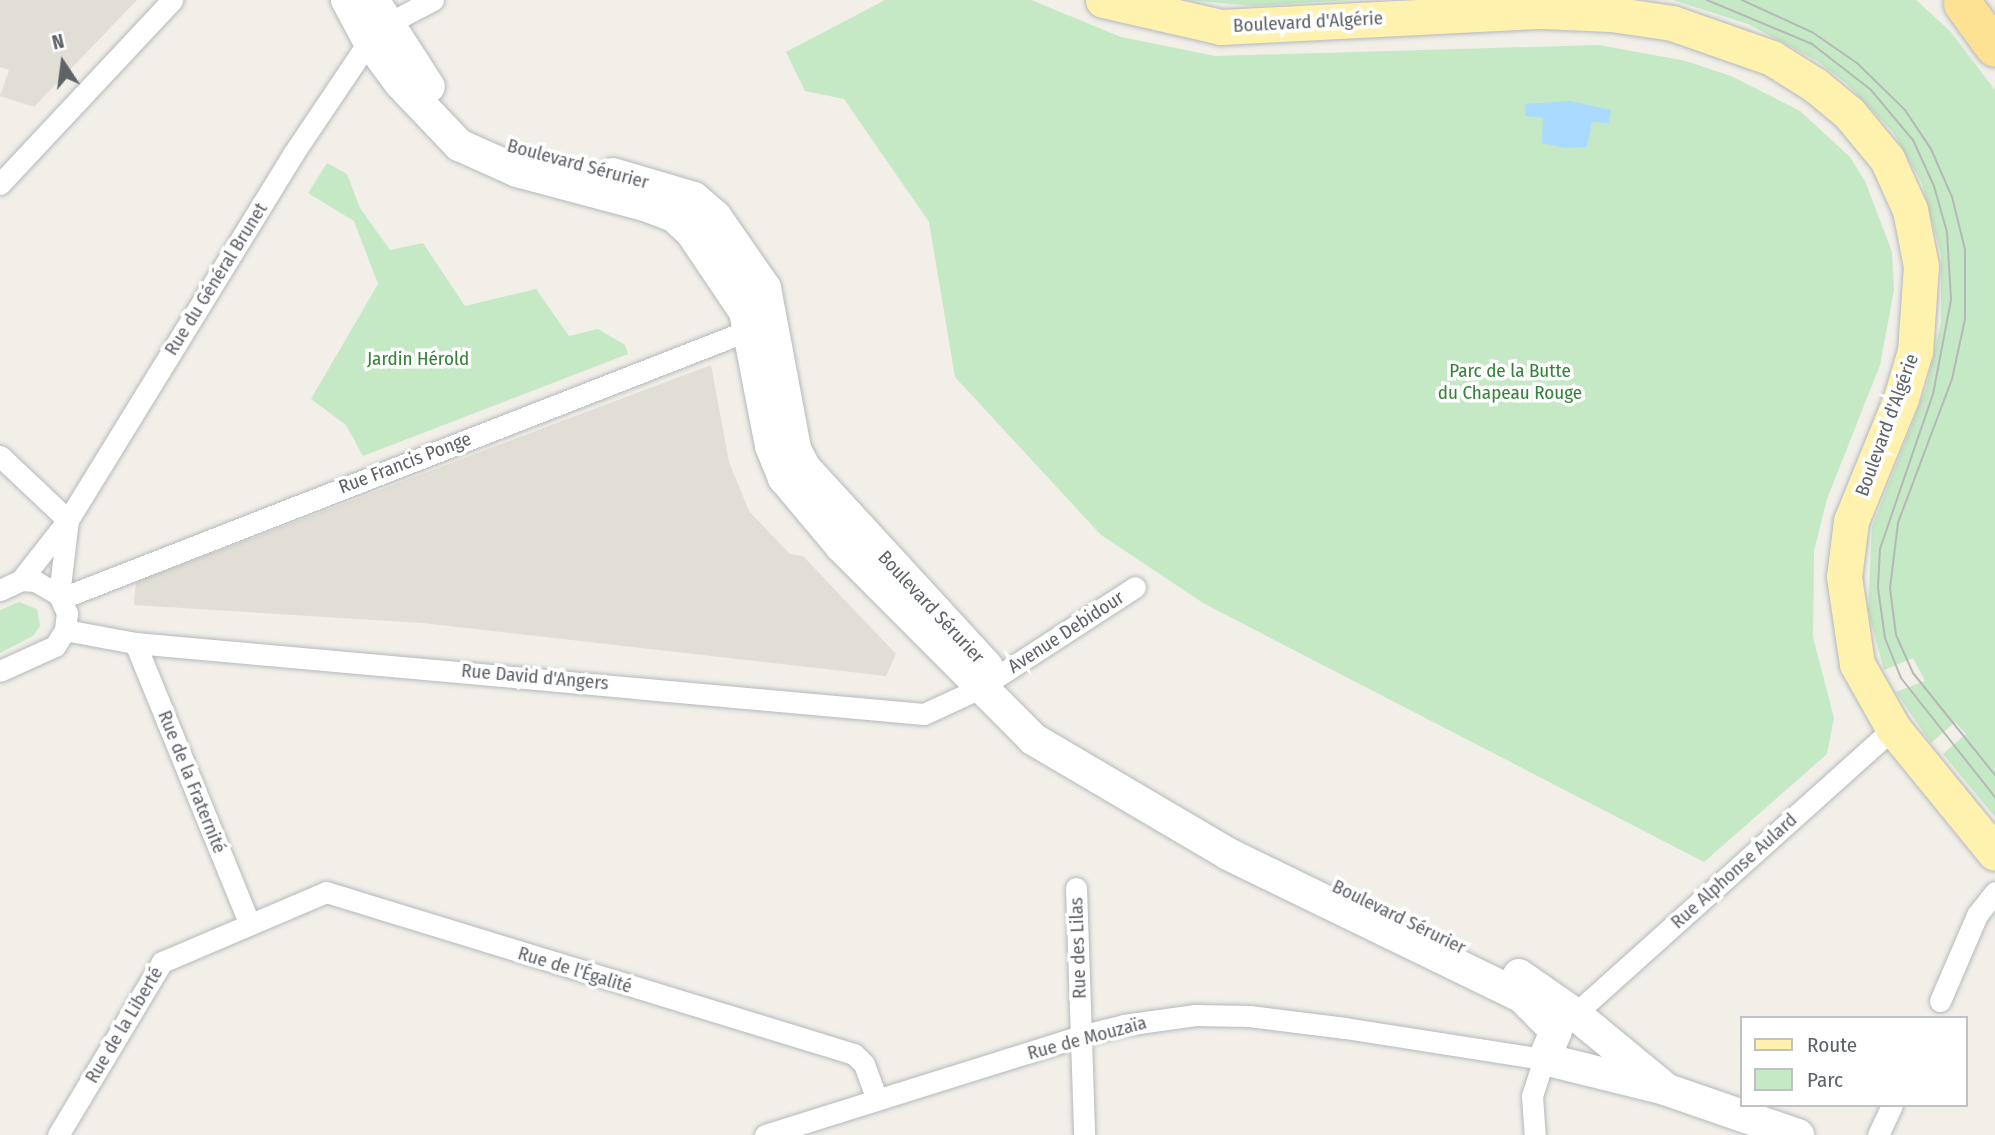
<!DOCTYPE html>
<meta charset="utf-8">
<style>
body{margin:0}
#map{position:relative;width:1995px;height:1135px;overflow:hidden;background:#f1efe8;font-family:"Fira Sans Condensed",sans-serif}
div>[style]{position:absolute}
.education>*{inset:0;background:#e1ded6}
.green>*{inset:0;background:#c5e8c5}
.water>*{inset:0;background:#aadaff}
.roads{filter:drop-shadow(0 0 2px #b5b8bc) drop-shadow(0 0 2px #b5b8bc)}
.street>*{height:21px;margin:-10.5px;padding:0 10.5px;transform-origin:10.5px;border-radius:10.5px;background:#fff}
.secondary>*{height:32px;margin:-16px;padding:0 16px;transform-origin:16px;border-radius:16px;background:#fff}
.primary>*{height:35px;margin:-17.5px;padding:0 17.5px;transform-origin:17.5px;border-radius:17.5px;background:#fff2af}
.highway>*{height:38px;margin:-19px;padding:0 19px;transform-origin:19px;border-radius:19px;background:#fde293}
.tram>*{height:2px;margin:-1px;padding:0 1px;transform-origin:1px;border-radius:1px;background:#b6b7b8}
span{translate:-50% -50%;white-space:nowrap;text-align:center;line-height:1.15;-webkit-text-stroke:7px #fff;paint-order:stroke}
.street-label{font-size:19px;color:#5f6368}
.park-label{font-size:19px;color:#348238}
.legend{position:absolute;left:1740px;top:1016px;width:228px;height:91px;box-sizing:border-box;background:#fff;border:2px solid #bfc1c3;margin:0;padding:9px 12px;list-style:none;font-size:21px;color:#5f6368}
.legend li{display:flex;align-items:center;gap:14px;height:35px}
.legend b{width:35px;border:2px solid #bfc1c3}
.north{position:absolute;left:28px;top:28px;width:70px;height:70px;-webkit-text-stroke:5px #fff;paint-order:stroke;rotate:347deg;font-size:19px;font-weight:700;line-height:28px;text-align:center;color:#5f6368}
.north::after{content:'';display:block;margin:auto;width:24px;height:32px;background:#5f6368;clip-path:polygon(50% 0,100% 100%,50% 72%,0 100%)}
</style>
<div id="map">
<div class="education">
<i style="clip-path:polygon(0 0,137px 0,34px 107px,0 96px,9px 70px,0 67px)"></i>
<i style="clip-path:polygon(711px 365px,729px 462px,749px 511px,790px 554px,803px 556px,896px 654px,886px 676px,423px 623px,134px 605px,136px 582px)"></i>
</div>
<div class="green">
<i style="clip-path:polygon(885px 0,1031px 0,1121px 37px,1215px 56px,1599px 45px,1686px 61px,1731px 76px,1800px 111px,1850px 157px,1865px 181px,1892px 252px,1894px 290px,1880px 365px,1827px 499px,1814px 551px,1813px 637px,1834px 718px,1827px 754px,1704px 862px,1203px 603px,1101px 535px,955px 377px,929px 222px,844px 99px,805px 91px,786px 52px)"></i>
<i style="clip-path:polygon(1186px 0,1349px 0,1255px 6px)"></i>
<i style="clip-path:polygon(1673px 0,1916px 0,1950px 31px,1995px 90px,1995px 817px,1943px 754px,1966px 734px,1955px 722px,1931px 743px,1896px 692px,1925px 681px,1913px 658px,1884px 670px,1868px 611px,1872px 527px,1926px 388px,1941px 323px,1941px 255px,1922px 183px,1893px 132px,1847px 84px,1817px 61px,1748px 24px)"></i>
<i style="clip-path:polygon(327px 163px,347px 174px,360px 208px,390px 250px,423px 243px,465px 306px,536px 289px,569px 336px,598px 329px,625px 345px,628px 354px,363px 456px,346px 425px,311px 399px,378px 284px,354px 221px,308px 193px)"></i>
<i style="clip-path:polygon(19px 602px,37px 609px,40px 626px,33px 636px,0 653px,0 610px)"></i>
</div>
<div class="water">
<i style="clip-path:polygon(1570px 101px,1611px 110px,1609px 123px,1592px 122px,1587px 147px,1565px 148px,1542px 143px,1543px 118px,1525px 116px,1526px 104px)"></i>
</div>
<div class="roads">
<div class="street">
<i style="left:0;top:184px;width:252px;rotate:-46.9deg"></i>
<i style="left:0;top:456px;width:93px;rotate:43.3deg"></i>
<i style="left:68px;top:520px;width:76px;rotate:128.1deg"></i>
<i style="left:0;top:590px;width:23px;rotate:-25deg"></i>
<i style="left:21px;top:580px;width:14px;rotate:4deg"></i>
<i style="left:35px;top:581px;width:28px;rotate:30deg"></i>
<i style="left:59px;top:595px;width:20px;rotate:66deg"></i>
<i style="left:67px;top:613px;width:17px;rotate:97deg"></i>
<i style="left:65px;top:630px;width:19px;rotate:122deg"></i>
<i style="left:55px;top:646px;width:60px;rotate:155.6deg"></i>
<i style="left:59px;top:595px;width:76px;rotate:-83.2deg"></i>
<i style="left:68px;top:520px;width:430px;rotate:-58.4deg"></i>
<i style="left:293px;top:154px;width:136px;rotate:-56.1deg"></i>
<i style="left:369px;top:41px;width:25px;rotate:-43deg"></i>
<i style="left:387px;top:24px;width:52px;rotate:-27.6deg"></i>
<i style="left:62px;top:598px;width:737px;rotate:-21.31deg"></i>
<i style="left:65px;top:630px;width:71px;rotate:10.5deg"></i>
<i style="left:135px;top:643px;width:792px;rotate:5.14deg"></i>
<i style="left:924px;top:714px;width:60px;rotate:-24.8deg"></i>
<i style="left:978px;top:689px;width:187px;rotate:-33deg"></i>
<i style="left:135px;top:643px;width:301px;rotate:67.8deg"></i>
<i style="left:1076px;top:888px;width:247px;rotate:88.1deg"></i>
<i style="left:1940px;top:1001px;width:94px;rotate:-66.7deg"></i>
<i style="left:1977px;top:915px;width:29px;rotate:-52deg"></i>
<i style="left:1567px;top:1021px;width:438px;rotate:-41.9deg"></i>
<i style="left:58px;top:1135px;width:202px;rotate:-59deg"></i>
<i style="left:162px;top:962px;width:178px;rotate:-23.1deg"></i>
<i style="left:326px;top:892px;width:552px;rotate:17.06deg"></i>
<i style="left:854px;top:1054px;width:14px;rotate:45deg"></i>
<i style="left:864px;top:1064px;width:38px;rotate:70deg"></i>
<i style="left:765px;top:1135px;width:330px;rotate:-17.4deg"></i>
<i style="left:1080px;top:1036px;width:45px;rotate:-14deg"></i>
<i style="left:1124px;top:1025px;width:72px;rotate:-8deg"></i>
<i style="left:1195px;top:1015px;width:54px;rotate:1.1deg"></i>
<i style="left:1249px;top:1016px;width:97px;rotate:7.1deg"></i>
<i style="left:1345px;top:1028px;width:201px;rotate:8.9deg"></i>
<i style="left:1544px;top:1059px;width:39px;rotate:108deg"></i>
<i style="left:1532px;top:1096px;width:39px;rotate:86deg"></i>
<i style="left:1878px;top:1135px;width:33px;rotate:-65deg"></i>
</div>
<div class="secondary">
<i style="left:347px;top:0;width:47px;rotate:61.8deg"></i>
<i style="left:369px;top:41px;width:52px;rotate:53.6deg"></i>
<i style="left:400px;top:83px;width:86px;rotate:46.4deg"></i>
<i style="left:459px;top:145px;width:64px;rotate:24.1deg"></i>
<i style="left:517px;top:171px;width:132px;rotate:14.9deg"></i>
<i style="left:645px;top:205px;width:31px;rotate:21deg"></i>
<i style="left:674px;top:216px;width:25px;rotate:43deg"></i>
<i style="left:692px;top:233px;width:95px;rotate:56.1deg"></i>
<i style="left:745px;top:312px;width:136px;rotate:79deg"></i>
<i style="left:771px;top:446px;width:35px;rotate:68deg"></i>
<i style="left:784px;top:478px;width:89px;rotate:50deg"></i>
<i style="left:841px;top:546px;width:272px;rotate:45.1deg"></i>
<i style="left:1033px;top:739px;width:226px;rotate:30.5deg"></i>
<i style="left:1228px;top:854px;width:326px;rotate:25.9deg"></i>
<i style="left:1521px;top:996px;width:49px;rotate:45deg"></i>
<i style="left:1556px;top:1031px;width:30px;rotate:113deg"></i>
<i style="left:1544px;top:1059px;width:125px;rotate:13.9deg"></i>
<i style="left:1665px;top:1089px;width:141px;rotate:19.1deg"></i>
<i style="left:373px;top:0;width:103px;rotate:57.2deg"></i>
<i style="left:613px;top:174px;width:84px;rotate:16.5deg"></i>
<i style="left:694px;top:198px;width:28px;rotate:41deg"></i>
<i style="left:715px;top:216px;width:88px;rotate:55.2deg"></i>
<i style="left:765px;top:288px;width:164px;rotate:79.4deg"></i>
<i style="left:795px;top:449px;width:20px;rotate:63deg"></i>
<i style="left:804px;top:467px;width:271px;rotate:47.5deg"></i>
<i style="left:1519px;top:975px;width:68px;rotate:34.9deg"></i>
<i style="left:1575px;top:1014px;width:112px;rotate:39.5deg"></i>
</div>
<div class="primary">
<i style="left:1103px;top:0;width:121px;rotate:12.9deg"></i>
<i style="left:1221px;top:27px;width:321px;rotate:-2.9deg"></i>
<i style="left:1542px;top:11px;width:69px;rotate:2.5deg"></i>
<i style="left:1611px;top:14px;width:62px;rotate:8.4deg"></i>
<i style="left:1672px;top:23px;width:106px;rotate:19.3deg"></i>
<i style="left:1772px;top:58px;width:51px;rotate:32.1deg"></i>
<i style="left:1815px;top:85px;width:44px;rotate:39.5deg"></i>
<i style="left:1849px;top:113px;width:60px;rotate:50.4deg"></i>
<i style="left:1887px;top:159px;width:56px;rotate:65.7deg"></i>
<i style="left:1910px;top:210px;width:57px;rotate:78.9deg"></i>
<i style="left:1921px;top:266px;width:85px;rotate:94deg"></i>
<i style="left:1915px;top:351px;width:49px;rotate:106.6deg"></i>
<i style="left:1901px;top:398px;width:133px;rotate:112.1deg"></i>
<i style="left:1851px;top:521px;width:56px;rotate:97.1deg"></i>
<i style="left:1844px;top:577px;width:88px;rotate:81.5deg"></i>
<i style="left:1857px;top:664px;width:73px;rotate:60.6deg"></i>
<i style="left:1893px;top:728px;width:161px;rotate:50.8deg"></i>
</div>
<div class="highway">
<i style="left:1963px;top:4px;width:54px;rotate:54deg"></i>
</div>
</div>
<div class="tram">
<i style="left:1707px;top:0;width:114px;rotate:22.7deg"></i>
<i style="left:1812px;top:44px;width:75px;rotate:37.9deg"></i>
<i style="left:1871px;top:90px;width:65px;rotate:50deg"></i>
<i style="left:1913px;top:140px;width:51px;rotate:65.5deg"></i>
<i style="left:1934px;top:186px;width:48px;rotate:74.2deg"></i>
<i style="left:1947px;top:232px;width:68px;rotate:86.6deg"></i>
<i style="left:1951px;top:300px;width:96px;rotate:100.8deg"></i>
<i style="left:1933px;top:394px;width:164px;rotate:108.9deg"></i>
<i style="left:1880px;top:549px;width:39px;rotate:93deg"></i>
<i style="left:1878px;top:588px;width:50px;rotate:82deg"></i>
<i style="left:1885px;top:638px;width:43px;rotate:68.2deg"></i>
<i style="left:1901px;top:678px;width:152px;rotate:51.7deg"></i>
<i style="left:1742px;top:0;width:77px;rotate:24.6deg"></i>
<i style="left:1812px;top:32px;width:55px;rotate:34.6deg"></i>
<i style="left:1857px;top:63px;width:67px;rotate:44.4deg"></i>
<i style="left:1905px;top:110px;width:47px;rotate:56.3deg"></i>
<i style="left:1931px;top:149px;width:52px;rotate:66.4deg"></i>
<i style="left:1952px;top:197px;width:54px;rotate:76deg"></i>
<i style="left:1965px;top:249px;width:70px;rotate:90deg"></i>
<i style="left:1965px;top:319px;width:61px;rotate:102.2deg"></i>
<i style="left:1952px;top:379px;width:154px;rotate:110.6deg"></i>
<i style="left:1898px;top:523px;width:65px;rotate:97deg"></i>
<i style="left:1890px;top:588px;width:47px;rotate:82.7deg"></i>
<i style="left:1896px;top:635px;width:42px;rotate:65.9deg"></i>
<i style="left:1913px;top:673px;width:131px;rotate:51.2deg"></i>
</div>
<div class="street-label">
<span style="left:1308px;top:22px;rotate:-3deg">Boulevard d'Algérie</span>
<span style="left:578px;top:164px;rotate:15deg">Boulevard Sérurier</span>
<span style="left:216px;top:279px;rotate:-58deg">Rue du Général Brunet</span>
<span style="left:1887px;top:425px;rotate:-70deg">Boulevard d'Algérie</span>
<span style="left:405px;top:463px;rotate:-21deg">Rue Francis Ponge</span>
<span style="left:931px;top:607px;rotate:47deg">Boulevard Sérurier</span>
<span style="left:1066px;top:632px;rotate:-33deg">Avenue Debidour</span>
<span style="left:535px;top:677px;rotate:5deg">Rue David d'Angers</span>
<span style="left:192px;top:782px;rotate:68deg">Rue de la Fraternité</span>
<span style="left:1734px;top:871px;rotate:-42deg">Rue Alphonse Aulard</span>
<span style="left:1399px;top:917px;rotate:26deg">Boulevard Sérurier</span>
<span style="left:1078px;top:948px;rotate:-92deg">Rue des Lilas</span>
<span style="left:575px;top:970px;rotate:17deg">Rue de l'Égalité</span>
<span style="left:124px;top:1025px;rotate:-59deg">Rue de la Liberté</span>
<span style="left:1087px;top:1038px;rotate:-15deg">Rue de Mouzaïa</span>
</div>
<div class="park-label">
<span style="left:418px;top:359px">Jardin Hérold</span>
<span style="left:1510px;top:382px">Parc de la Butte<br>du Chapeau Rouge</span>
</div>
<ul class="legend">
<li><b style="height:9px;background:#fff2af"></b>Route</li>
<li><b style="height:19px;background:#c5e8c5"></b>Parc</li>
</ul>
<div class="north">N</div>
</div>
